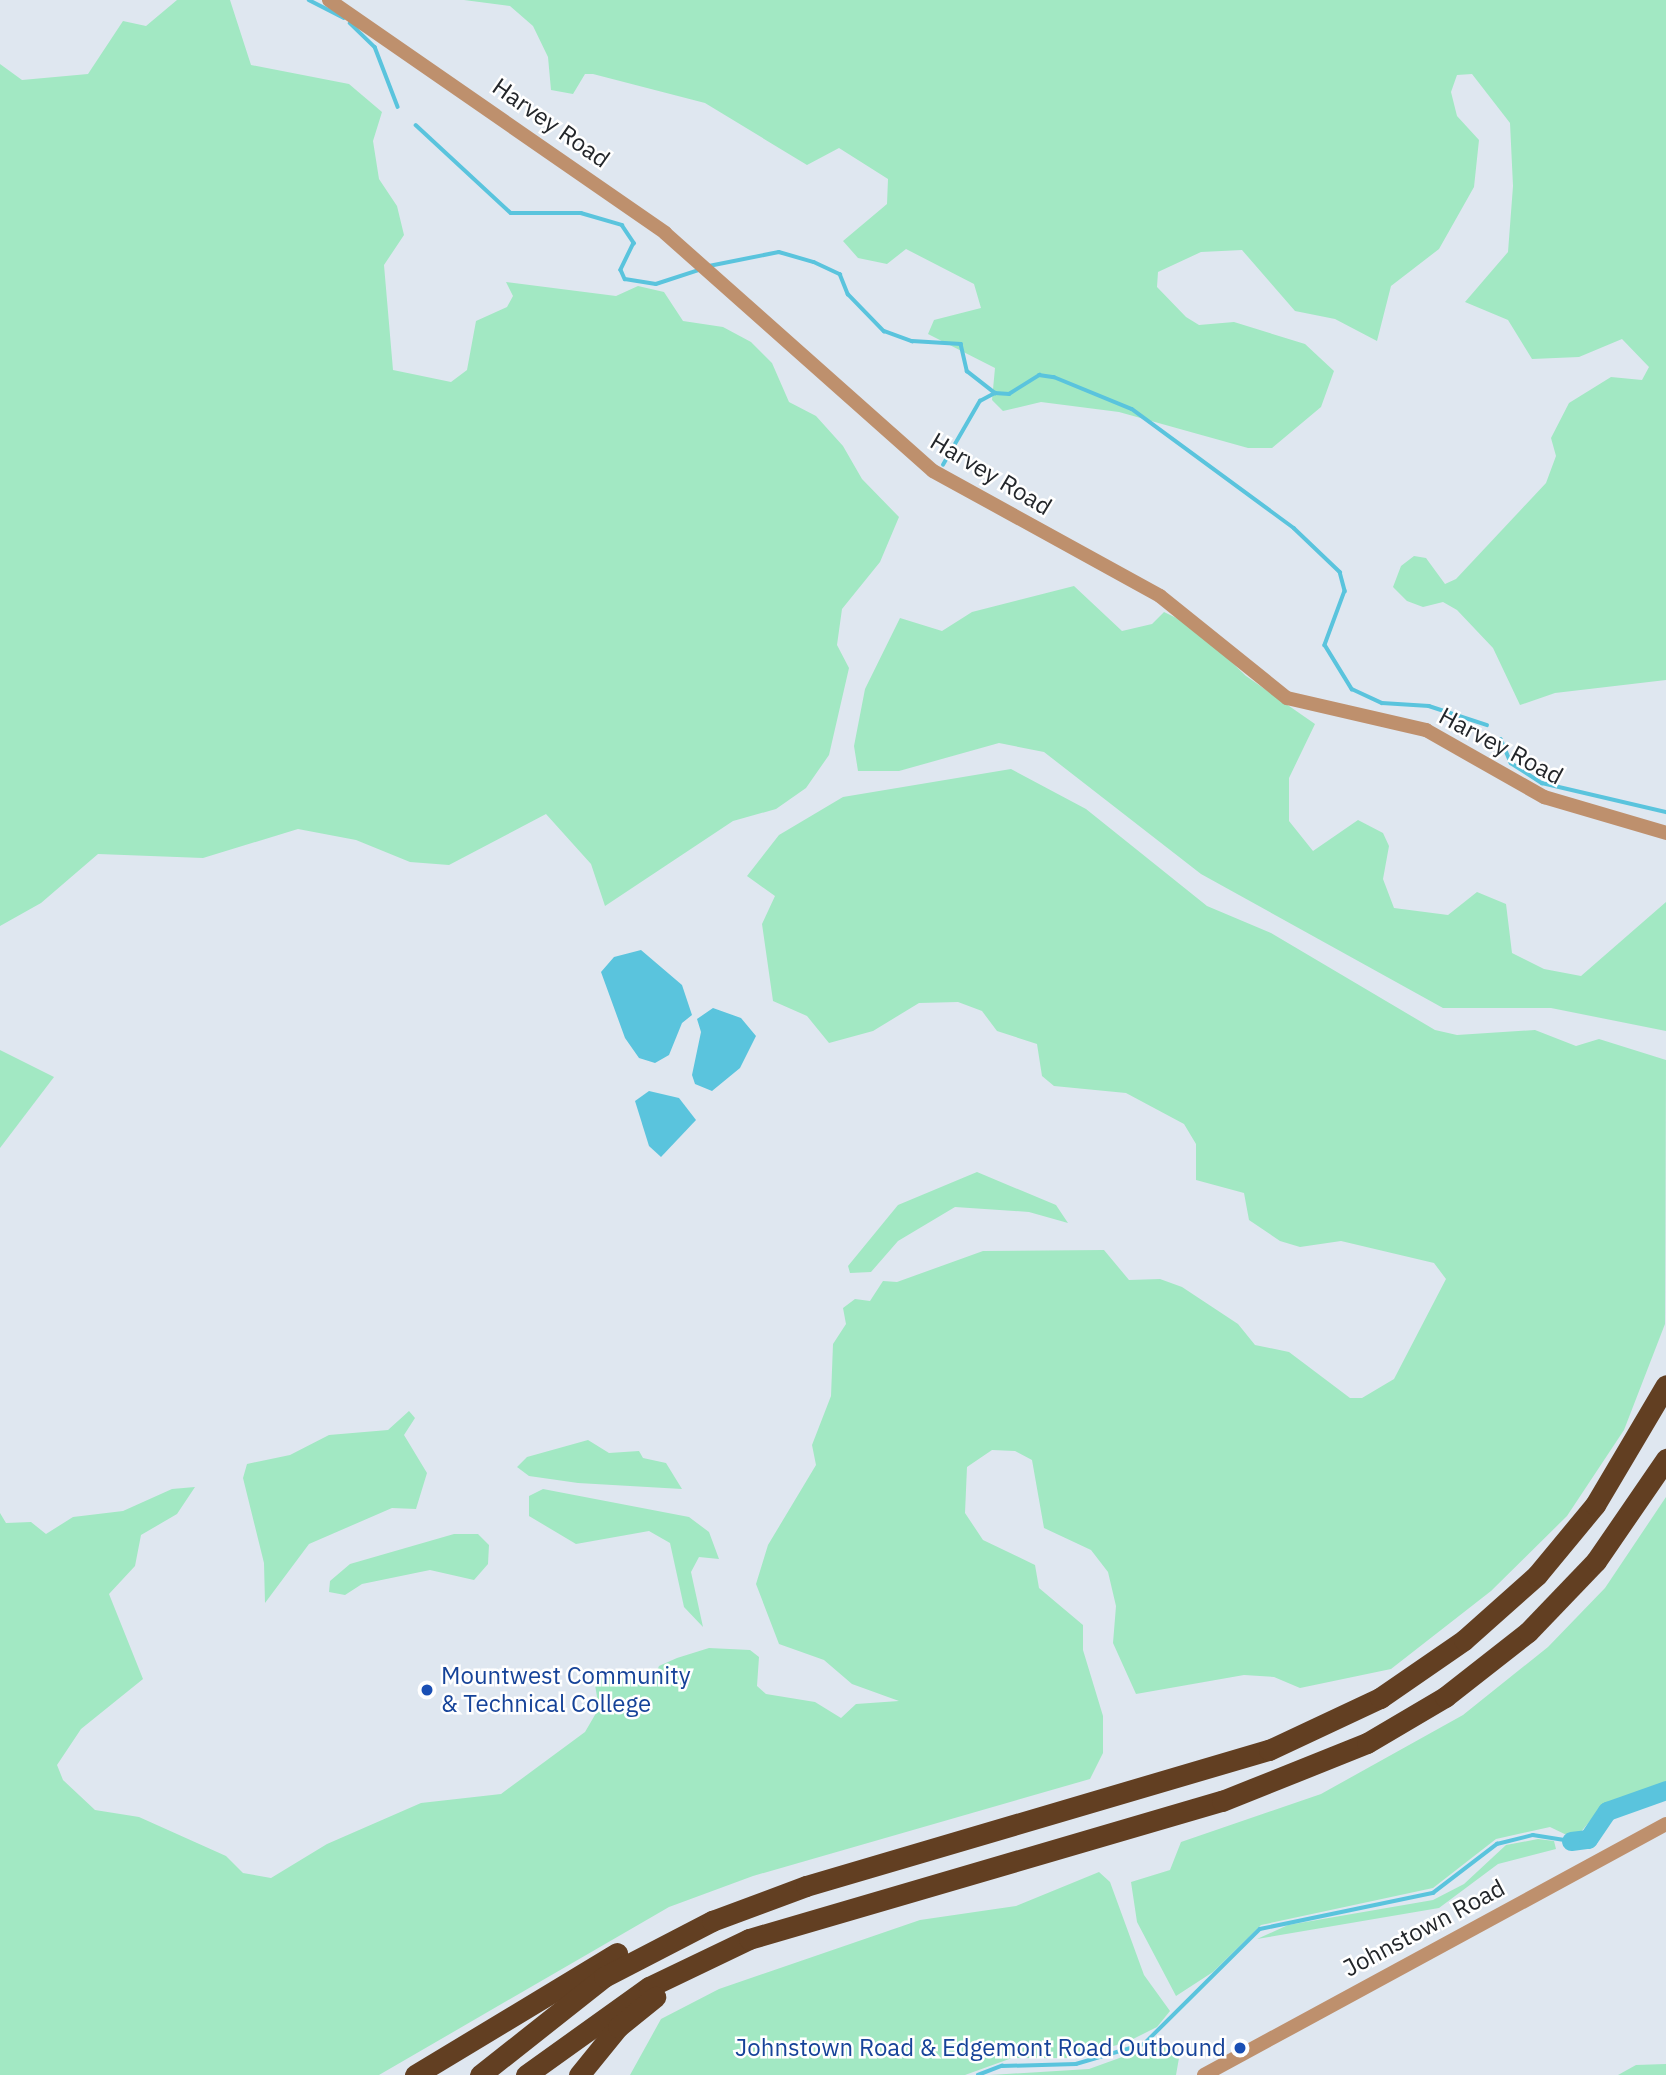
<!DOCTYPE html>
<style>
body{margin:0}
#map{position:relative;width:1666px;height:2075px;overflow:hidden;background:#dfe7f0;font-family:"IBM Plex Sans",sans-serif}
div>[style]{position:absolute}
.green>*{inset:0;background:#a2e8c3}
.water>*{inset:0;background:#5ac4dd}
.stream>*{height:3.5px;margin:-1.75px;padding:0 1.75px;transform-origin:1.75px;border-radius:1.75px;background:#5ac4dd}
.river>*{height:19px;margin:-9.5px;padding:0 9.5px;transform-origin:9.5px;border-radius:9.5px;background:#5ac4dd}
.tertiary>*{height:14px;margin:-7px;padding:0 7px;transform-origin:7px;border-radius:7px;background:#be906d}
.motorway>*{height:21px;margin:-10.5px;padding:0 10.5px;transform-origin:10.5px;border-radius:10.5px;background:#623f22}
.dots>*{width:19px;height:19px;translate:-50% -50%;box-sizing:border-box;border:4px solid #fff;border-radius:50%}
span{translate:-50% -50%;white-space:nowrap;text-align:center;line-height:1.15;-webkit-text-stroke:5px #fff;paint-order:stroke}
.street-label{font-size:24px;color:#23262a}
.transit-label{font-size:24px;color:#164399}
.left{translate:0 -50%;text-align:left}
.right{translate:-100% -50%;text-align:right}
</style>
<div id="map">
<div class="green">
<i style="clip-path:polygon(177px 0,230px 0,251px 65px,349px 84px,382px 112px,373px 141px,379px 179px,397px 206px,404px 235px,384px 265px,393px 370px,451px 382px,467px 370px,476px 321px,507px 307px,513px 296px,506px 282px,616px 296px,638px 286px,664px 292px,683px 321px,723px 327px,751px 342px,772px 363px,789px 402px,816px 416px,843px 446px,862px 479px,899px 517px,880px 562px,842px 609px,837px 645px,849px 668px,829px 755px,806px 788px,776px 809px,733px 821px,605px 906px,591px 864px,546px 814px,449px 865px,410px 862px,356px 840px,298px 829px,203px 858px,98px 854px,41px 903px,0 926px,0 64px,22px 80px,88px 74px,123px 21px,146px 26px)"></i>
<i style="clip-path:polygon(464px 0,1666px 0,1666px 680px,1555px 693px,1520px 705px,1493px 648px,1457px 610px,1443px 602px,1423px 607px,1407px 601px,1393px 587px,1401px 566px,1414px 556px,1426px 558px,1445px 584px,1456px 579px,1546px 483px,1556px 456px,1551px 438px,1569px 403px,1611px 377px,1642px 380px,1649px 367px,1622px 339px,1579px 357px,1532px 359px,1508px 320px,1465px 302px,1508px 252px,1513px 186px,1510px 123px,1472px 74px,1457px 75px,1451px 92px,1457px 116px,1479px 140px,1474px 187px,1439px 249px,1391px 286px,1377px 341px,1335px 319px,1295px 311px,1242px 250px,1201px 252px,1158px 272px,1157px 287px,1186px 317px,1199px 325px,1234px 322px,1305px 344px,1334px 371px,1321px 407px,1272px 448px,1248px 448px,1119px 412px,1041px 402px,1003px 411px,992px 400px,995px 368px,928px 334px,934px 320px,981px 308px,974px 284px,906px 249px,887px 264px,858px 258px,843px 241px,887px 204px,888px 179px,839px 148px,807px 165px,705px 103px,593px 74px,585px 74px,573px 94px,551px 90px,548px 57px,533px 26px,510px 6px)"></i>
<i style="clip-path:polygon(1074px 586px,1122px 631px,1152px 624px,1164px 612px,1195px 627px,1246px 676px,1315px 724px,1289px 778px,1289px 821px,1313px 851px,1358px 820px,1383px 833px,1389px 846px,1383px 879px,1394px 908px,1448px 915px,1477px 892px,1506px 904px,1512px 953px,1544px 969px,1581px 976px,1666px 902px,1666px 1031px,1551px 1008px,1443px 1008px,1201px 874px,1044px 752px,999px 743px,899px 771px,858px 771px,854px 746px,865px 689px,900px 618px,942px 631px,972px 612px)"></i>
<i style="clip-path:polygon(1011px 769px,1086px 809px,1207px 906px,1271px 933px,1435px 1030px,1457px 1035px,1535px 1030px,1576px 1046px,1599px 1039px,1666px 1060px,1665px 1324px,1624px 1430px,1567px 1516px,1491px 1591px,1391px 1669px,1300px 1688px,1274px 1677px,1244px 1675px,1136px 1694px,1113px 1643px,1116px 1606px,1108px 1572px,1091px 1550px,1044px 1528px,1032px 1460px,1015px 1451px,992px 1450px,967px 1467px,965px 1513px,983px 1540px,1035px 1565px,1039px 1588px,1083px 1625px,1083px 1650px,1103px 1716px,1103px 1753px,1090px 1779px,753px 1876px,669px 1907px,379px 2075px,0 2075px,0 1513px,6px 1523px,31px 1522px,46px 1534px,73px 1517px,123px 1511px,172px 1489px,195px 1487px,177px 1514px,141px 1535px,135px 1566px,109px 1594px,143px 1679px,81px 1729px,57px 1765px,63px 1780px,95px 1810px,139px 1817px,226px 1856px,243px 1873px,271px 1878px,327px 1844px,421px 1803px,501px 1794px,585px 1732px,599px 1708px,595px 1685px,603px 1676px,653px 1681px,659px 1666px,677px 1658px,709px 1648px,750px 1650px,759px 1657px,757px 1686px,766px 1694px,815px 1702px,841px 1718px,856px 1704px,899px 1701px,852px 1684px,824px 1660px,779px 1644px,756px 1584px,768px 1545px,816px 1465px,812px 1445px,831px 1396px,833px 1344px,846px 1324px,843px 1308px,855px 1299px,870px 1301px,883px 1281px,897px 1282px,983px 1251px,1104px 1250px,1129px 1280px,1160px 1279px,1182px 1287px,1238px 1324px,1255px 1345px,1289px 1352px,1350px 1398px,1362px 1398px,1394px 1379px,1446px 1279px,1434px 1263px,1341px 1241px,1300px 1247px,1280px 1241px,1249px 1220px,1244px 1193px,1196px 1180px,1196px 1144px,1184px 1124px,1126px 1093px,1054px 1086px,1042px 1076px,1037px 1044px,997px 1031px,982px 1011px,958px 1002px,919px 1003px,873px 1031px,829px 1043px,807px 1016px,773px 1001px,762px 924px,775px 896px,747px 876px,779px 835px,843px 797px)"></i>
<i style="clip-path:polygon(0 1050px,54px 1077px,0 1148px)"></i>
<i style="clip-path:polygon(977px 1172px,1056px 1205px,1068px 1223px,1029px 1212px,955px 1207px,898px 1241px,871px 1272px,850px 1273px,848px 1266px,898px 1205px)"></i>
<i style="clip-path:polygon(409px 1411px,415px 1418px,404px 1435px,427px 1473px,416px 1509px,392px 1508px,309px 1544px,265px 1603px,264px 1563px,243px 1478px,247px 1464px,290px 1455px,329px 1435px,388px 1430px)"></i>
<i style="clip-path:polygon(588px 1440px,609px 1453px,639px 1451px,643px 1458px,666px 1463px,682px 1489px,578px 1483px,529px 1476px,517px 1467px,527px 1457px)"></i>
<i style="clip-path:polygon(543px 1489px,689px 1517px,709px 1532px,719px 1559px,699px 1557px,691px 1572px,703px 1627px,684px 1607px,670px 1543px,649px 1531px,576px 1544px,529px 1516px,529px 1496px)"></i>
<i style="clip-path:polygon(1666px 1497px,1666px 1785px,1599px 1810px,1575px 1839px,1550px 1827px,1496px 1839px,1433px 1888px,1261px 1925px,1213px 1972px,1176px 1996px,1137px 1922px,1131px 1882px,1170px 1870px,1181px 1842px,1321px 1794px,1463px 1715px,1548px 1647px,1605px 1588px)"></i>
<i style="clip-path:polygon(454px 1534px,478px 1534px,489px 1545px,488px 1564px,474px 1580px,430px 1570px,362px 1584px,345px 1595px,329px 1592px,330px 1581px,350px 1564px)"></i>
<i style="clip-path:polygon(1538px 1839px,1554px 1841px,1556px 1849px,1498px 1864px,1439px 1908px,1257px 1939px,1288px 1925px,1433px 1900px,1464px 1884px,1506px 1845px)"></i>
<i style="clip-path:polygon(1099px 1872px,1110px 1882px,1144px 1975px,1170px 2011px,1157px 2027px,1125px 2043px,1066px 2058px,1012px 2058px,965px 2075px,630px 2075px,661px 2019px,719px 1989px,920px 1920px,1016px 1906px)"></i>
<i style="clip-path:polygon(1161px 2043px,1179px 2058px,1176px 2075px,990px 2075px,1089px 2069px)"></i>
<i style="clip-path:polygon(1666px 2064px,1666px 2075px,1618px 2075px,1636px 2065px)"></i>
</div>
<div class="water">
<i style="clip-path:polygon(641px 950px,682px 985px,692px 1015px,682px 1023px,669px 1055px,655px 1063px,639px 1058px,625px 1038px,601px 972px,614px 957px)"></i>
<i style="clip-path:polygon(713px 1008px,741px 1018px,756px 1036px,740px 1068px,712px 1091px,695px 1084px,692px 1075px,701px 1032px,697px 1019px)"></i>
<i style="clip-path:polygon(649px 1091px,679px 1098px,696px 1120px,661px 1157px,649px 1146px,635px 1101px)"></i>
</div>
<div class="stream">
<i style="left:309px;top:0;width:39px;rotate:27deg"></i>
<i style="left:350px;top:23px;width:35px;rotate:44deg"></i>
<i style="left:375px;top:47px;width:64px;rotate:69deg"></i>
<i style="left:416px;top:125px;width:129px;rotate:42.8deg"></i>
<i style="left:511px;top:213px;width:70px"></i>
<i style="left:581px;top:213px;width:43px;rotate:16.3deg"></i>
<i style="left:622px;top:225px;width:22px;rotate:56deg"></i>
<i style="left:634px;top:243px;width:30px;rotate:116deg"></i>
<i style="left:621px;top:270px;width:10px;rotate:66deg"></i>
<i style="left:625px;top:279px;width:31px;rotate:9deg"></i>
<i style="left:656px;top:284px;width:45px;rotate:-18deg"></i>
<i style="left:709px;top:266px;width:71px;rotate:-11.3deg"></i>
<i style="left:779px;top:252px;width:36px;rotate:16deg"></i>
<i style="left:814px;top:262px;width:29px;rotate:25deg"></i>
<i style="left:840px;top:274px;width:22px;rotate:68deg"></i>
<i style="left:848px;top:294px;width:52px;rotate:45.8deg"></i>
<i style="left:884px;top:331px;width:30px;rotate:20deg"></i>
<i style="left:912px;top:341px;width:49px;rotate:3.5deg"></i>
<i style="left:961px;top:344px;width:28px;rotate:77deg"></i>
<i style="left:967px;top:371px;width:36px;rotate:38deg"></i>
<i style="left:995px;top:393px;width:14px;rotate:4deg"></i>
<i style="left:1009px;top:394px;width:36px;rotate:-32deg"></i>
<i style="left:1039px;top:375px;width:15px;rotate:8deg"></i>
<i style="left:1054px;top:377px;width:84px;rotate:22.3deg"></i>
<i style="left:1132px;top:409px;width:201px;rotate:36.3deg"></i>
<i style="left:1294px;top:528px;width:64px;rotate:43.7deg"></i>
<i style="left:1340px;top:572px;width:20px;rotate:75deg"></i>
<i style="left:1345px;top:591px;width:58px;rotate:110.3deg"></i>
<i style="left:1325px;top:645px;width:52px;rotate:58.5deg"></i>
<i style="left:1352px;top:689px;width:33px;rotate:25deg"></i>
<i style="left:1382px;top:703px;width:47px;rotate:3.7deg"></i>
<i style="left:1429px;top:706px;width:61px;rotate:18.1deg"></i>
<i style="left:943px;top:465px;width:74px;rotate:-60deg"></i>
<i style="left:980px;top:401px;width:17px;rotate:-28deg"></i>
<i style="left:1501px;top:739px;width:26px;rotate:67deg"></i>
<i style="left:1511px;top:763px;width:37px;rotate:33deg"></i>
<i style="left:1542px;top:783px;width:127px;rotate:13.2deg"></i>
<i style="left:978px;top:2075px;width:26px;rotate:-21deg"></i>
<i style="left:1002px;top:2066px;width:74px;rotate:-1.5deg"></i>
<i style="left:1076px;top:2064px;width:71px;rotate:-16.4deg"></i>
<i style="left:1144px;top:2044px;width:163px;rotate:-44.8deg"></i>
<i style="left:1260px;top:1929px;width:177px;rotate:-11.8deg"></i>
<i style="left:1433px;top:1893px;width:81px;rotate:-37.4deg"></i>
<i style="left:1497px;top:1844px;width:37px;rotate:-14deg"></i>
<i style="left:1533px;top:1835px;width:38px;rotate:9deg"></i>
</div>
<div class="river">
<i style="left:1571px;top:1841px;width:17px;rotate:-7deg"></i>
<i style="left:1588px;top:1839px;width:34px;rotate:-56deg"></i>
<i style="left:1607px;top:1811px;width:63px;rotate:-19.6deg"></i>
</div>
<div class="tertiary">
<i style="left:329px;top:0;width:409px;rotate:34.7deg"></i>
<i style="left:665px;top:233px;width:358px;rotate:41.6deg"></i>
<i style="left:933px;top:471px;width:259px;rotate:28.8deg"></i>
<i style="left:1160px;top:596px;width:163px;rotate:38.8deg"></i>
<i style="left:1287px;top:698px;width:143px;rotate:13deg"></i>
<i style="left:1426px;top:730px;width:136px;rotate:29.6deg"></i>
<i style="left:1544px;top:797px;width:127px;rotate:16.4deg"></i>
<i style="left:1204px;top:2075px;width:526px;rotate:-28.51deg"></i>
</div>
<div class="motorway">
<i style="left:415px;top:2075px;width:236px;rotate:-31.1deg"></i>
<i style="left:480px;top:2075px;width:158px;rotate:-38.3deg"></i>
<i style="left:604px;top:1977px;width:122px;rotate:-27.4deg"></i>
<i style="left:712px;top:1921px;width:100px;rotate:-20.4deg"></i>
<i style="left:806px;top:1886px;width:483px;rotate:-16.4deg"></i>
<i style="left:1269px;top:1750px;width:123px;rotate:-25.1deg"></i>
<i style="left:1380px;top:1698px;width:102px;rotate:-34.6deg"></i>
<i style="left:1464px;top:1640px;width:98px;rotate:-41.7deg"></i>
<i style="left:1537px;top:1575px;width:91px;rotate:-50.4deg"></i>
<i style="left:1595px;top:1505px;width:139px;rotate:-59.4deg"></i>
<i style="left:526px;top:2075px;width:151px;rotate:-35.6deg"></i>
<i style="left:649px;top:1987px;width:111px;rotate:-25.6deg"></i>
<i style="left:749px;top:1939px;width:493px;rotate:-16.3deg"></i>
<i style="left:1222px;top:1801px;width:156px;rotate:-21.8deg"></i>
<i style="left:1367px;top:1743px;width:91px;rotate:-30.5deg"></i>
<i style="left:1445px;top:1697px;width:105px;rotate:-38.1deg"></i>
<i style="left:1528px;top:1632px;width:98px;rotate:-46.2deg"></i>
<i style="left:1596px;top:1561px;width:124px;rotate:-55.5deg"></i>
<i style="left:579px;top:2075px;width:62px;rotate:-50.9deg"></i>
<i style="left:618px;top:2027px;width:48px;rotate:-39deg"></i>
</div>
<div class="dots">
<i style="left:427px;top:1690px;background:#1a4fb4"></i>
<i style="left:1240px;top:2048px;background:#1a4fb4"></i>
</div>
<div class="street-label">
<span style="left:551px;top:123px;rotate:35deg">Harvey Road</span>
<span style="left:991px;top:474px;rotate:31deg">Harvey Road</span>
<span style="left:1501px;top:746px;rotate:28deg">Harvey Road</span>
<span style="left:1424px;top:1928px;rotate:-28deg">Johnstown Road</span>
</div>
<div class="transit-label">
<span class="left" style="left:441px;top:1690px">Mountwest Community<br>&amp; Technical College</span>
<span class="right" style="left:1226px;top:2048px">Johnstown Road &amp; Edgemont Road Outbound</span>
</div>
</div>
